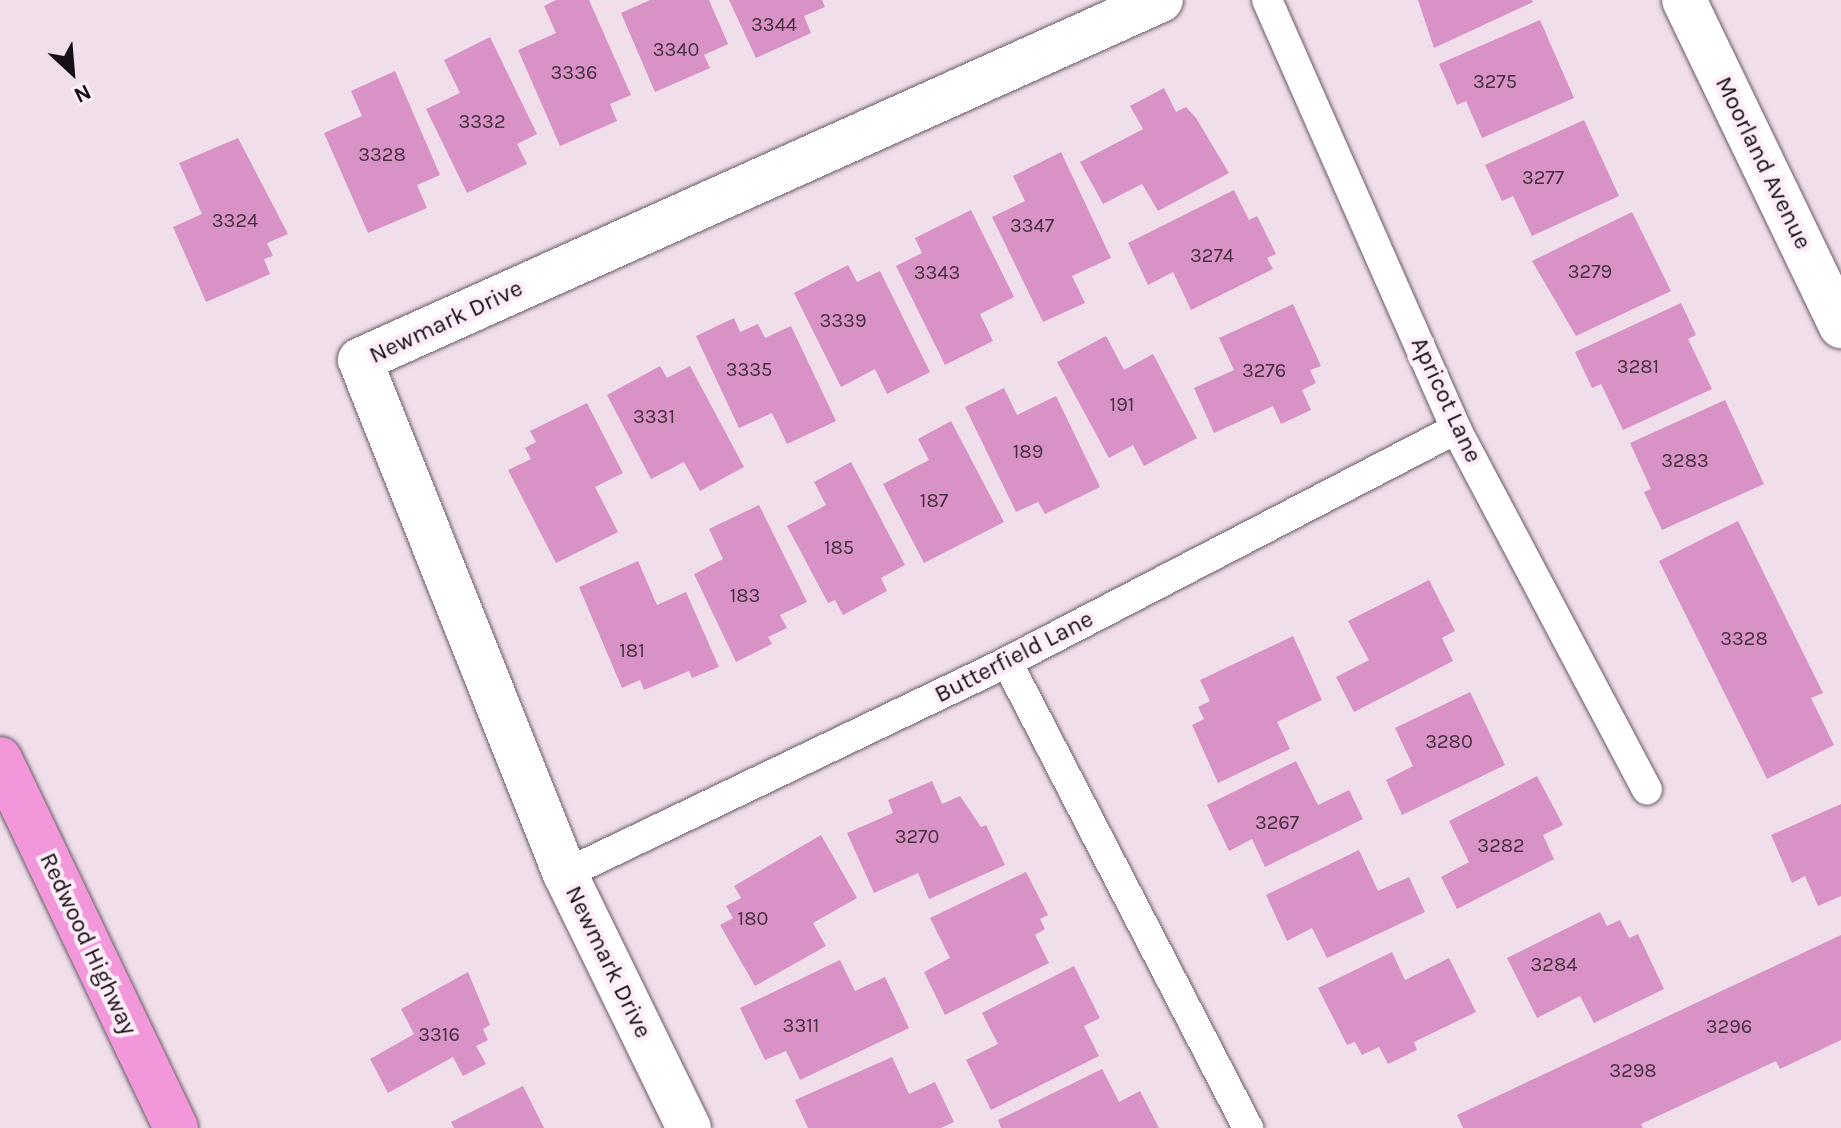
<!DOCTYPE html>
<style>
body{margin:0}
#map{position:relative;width:1841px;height:1128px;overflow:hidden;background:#f0dfeb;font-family:Karla,sans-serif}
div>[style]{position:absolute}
.building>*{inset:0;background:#d892c5}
.roads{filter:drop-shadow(0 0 2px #6a5b66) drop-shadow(0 0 2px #6a5b66)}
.service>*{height:30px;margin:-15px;padding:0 15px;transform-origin:15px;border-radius:15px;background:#fff}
.minor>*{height:44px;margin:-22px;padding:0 22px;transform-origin:22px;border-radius:22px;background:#fff}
.tertiary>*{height:44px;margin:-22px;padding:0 22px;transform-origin:22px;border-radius:22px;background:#fff}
.motorway>*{height:44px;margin:-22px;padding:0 22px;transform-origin:22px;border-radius:22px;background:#f397db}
span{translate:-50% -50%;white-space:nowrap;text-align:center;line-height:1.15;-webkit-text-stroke:8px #feecf8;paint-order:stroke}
.number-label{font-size:20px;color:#463040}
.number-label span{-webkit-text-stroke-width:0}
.street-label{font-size:24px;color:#161014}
.north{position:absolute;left:32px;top:32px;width:80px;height:80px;-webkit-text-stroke:6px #feecf8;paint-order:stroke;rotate:154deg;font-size:22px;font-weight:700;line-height:32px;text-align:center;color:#161014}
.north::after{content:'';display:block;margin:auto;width:28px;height:36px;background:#161014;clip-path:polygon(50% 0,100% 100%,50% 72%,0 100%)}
</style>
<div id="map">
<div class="building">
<i style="clip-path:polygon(556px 0,589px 0,631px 95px,610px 104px,617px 121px,560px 146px,518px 50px,556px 33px,544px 6px)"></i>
<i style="clip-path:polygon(650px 0,709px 0,728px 44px,704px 55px,710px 68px,655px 92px,621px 13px)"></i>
<i style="clip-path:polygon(729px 0,822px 0,825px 7px,804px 16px,811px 33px,756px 58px)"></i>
<i style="clip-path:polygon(1418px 0,1532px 0,1533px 2px,1434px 48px)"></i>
<i style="clip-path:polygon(1540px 20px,1574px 98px,1482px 138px,1466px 101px,1457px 105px,1439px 64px)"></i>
<i style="clip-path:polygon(490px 37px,537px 134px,517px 144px,527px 164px,467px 193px,426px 109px,460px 93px,444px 60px)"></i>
<i style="clip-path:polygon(395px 71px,440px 175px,417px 185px,427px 208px,368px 233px,324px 133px,362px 116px,351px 91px)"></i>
<i style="clip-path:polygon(1164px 88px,1176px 112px,1186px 107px,1196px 118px,1229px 173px,1158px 211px,1142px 184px,1103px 204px,1080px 162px,1143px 129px,1130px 106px)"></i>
<i style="clip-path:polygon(1584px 120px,1619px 196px,1532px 236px,1513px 196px,1502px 201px,1485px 165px)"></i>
<i style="clip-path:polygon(238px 138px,288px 234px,267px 243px,273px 256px,264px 259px,270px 274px,206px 302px,173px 227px,202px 214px,179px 163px)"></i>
<i style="clip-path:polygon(1061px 152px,1111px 258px,1072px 276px,1085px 303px,1043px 322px,992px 217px,1025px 201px,1013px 176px)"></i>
<i style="clip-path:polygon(1234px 190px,1249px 220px,1257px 216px,1276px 254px,1267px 258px,1273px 269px,1191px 310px,1173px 272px,1148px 285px,1128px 243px)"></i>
<i style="clip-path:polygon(971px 210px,1014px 297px,980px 314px,993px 341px,945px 365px,896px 266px,922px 253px,915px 238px)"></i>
<i style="clip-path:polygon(1632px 212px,1671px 291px,1576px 336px,1532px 261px)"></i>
<i style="clip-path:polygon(848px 265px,857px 282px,880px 271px,930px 372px,887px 394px,875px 369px,841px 387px,794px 293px)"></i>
<i style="clip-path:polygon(1681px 303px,1696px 335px,1688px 339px,1712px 389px,1623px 430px,1601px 384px,1592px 388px,1575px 352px)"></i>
<i style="clip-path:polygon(1293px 304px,1321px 366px,1310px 370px,1316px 383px,1302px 390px,1311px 410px,1281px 424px,1273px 406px,1214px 433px,1194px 388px,1234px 370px,1219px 338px)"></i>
<i style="clip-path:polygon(734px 318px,740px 332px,758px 324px,765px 338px,791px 326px,836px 421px,787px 444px,772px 413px,739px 428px,696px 336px)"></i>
<i style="clip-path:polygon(1106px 336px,1124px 370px,1153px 354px,1197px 438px,1144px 466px,1133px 445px,1109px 458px,1057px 362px)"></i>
<i style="clip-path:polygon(660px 366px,667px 378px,690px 366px,744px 467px,700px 491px,684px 462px,651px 479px,607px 395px)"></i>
<i style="clip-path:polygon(1004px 388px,1017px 415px,1056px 396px,1100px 487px,1045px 514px,1038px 502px,1016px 512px,965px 407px)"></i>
<i style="clip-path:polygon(1725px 400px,1764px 484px,1662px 530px,1644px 492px,1651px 489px,1630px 443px)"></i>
<i style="clip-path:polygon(587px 403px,623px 473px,595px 487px,618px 532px,556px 563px,508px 470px,531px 459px,525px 448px,536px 442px,530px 431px)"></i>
<i style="clip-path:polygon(951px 421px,1004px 522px,924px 563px,883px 484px,929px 460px,918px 439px)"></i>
<i style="clip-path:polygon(851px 462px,905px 565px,881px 578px,887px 591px,843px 615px,835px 600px,828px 603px,787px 526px,826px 505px,814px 482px)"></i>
<i style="clip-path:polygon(759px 505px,807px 602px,780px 615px,787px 628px,768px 637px,772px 644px,736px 662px,694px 574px,723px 559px,709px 529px)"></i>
<i style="clip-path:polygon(1738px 521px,1823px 693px,1811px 698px,1834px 745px,1767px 779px,1659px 561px)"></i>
<i style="clip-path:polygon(638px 561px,657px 605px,686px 592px,719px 667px,692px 678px,689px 671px,644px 690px,640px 680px,622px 688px,579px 587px)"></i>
<i style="clip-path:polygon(1429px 580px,1455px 631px,1442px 638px,1453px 661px,1354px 712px,1336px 677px,1369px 660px,1348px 621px)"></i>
<i style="clip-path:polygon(1293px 636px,1322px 700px,1277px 722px,1290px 749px,1218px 783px,1192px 725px,1204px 719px,1198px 707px,1210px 701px,1200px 680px)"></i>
<i style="clip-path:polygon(1470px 692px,1505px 765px,1402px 815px,1386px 780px,1413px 766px,1395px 728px)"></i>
<i style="clip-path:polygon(1296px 761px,1318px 805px,1349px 790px,1363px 819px,1265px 867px,1252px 839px,1229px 851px,1207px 805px)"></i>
<i style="clip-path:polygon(1537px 776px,1563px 825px,1543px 835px,1554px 859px,1457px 909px,1441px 877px,1469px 862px,1449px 821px)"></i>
<i style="clip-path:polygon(932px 781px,942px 804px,960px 796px,981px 827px,986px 825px,1005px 865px,929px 899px,918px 873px,874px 893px,847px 833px,893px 813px,888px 800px)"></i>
<i style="clip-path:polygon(1841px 804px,1841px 896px,1818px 906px,1805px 876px,1792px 883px,1771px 835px)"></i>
<i style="clip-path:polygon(821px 835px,857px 898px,813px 923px,826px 946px,755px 986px,720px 925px,733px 918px,726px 906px,741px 898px,734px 886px)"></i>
<i style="clip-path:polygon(1359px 850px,1378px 891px,1409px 877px,1425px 912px,1327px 958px,1312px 928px,1287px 941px,1266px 895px)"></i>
<i style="clip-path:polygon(1026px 872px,1048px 915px,1040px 919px,1045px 929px,1035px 935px,1049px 963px,945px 1015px,924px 972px,950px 958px,930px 918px)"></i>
<i style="clip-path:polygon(1600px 912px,1607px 926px,1620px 920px,1629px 938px,1638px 934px,1664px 989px,1594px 1023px,1580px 996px,1537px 1018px,1507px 958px)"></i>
<i style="clip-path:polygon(1841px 935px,1841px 1040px,1780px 1069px,1776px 1061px,1641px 1124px,1643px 1128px,1463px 1128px,1457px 1115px)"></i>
<i style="clip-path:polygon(1392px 952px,1405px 980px,1449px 958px,1476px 1012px,1414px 1042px,1417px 1050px,1388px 1064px,1379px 1047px,1362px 1055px,1355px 1042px,1347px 1045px,1318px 988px)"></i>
<i style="clip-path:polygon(840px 960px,855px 991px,885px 977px,909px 1028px,800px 1080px,786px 1051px,765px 1060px,740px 1008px)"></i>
<i style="clip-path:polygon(1074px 966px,1100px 1018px,1084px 1026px,1099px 1056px,991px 1110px,966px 1060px,998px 1044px,982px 1013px)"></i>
<i style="clip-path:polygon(468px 972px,490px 1025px,483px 1029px,488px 1040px,476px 1046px,486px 1064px,463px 1076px,453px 1057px,388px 1093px,370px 1059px,414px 1034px,401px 1009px)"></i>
<i style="clip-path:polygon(892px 1057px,909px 1094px,935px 1082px,954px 1122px,941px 1128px,808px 1128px,795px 1100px)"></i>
<i style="clip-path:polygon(1102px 1069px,1119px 1102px,1140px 1091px,1159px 1128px,1001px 1128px,998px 1120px)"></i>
<i style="clip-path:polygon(523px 1086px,544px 1128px,454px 1128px,451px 1122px)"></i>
</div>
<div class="roads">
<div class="service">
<i style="left:1267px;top:0;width:469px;rotate:66.2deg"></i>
<i style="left:1456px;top:429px;width:408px;rotate:62.1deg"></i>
<i style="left:1007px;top:662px;width:525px;rotate:62.65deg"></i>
<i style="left:565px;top:874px;width:490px;rotate:-25.6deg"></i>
<i style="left:1007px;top:662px;width:506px;rotate:-27.43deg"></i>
</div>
<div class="minor">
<i style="left:689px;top:1128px;width:283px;rotate:-116deg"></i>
<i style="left:565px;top:874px;width:553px;rotate:-111.74deg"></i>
<i style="left:360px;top:360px;width:878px;rotate:-24.2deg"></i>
</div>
<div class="tertiary">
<i style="left:1684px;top:0;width:362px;rotate:64.3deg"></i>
</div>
<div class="motorway">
<i style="left:0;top:759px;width:409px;rotate:64.5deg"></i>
</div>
</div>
<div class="number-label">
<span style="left:774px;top:24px">3344</span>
<span style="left:676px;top:49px">3340</span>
<span style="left:574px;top:72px">3336</span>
<span style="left:1495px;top:81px">3275</span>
<span style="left:482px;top:121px">3332</span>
<span style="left:382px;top:154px">3328</span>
<span style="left:1543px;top:177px">3277</span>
<span style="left:235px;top:220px">3324</span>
<span style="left:1032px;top:225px">3347</span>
<span style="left:1212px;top:255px">3274</span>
<span style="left:1590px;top:271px">3279</span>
<span style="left:937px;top:272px">3343</span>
<span style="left:843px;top:320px">3339</span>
<span style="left:1638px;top:366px">3281</span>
<span style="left:749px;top:369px">3335</span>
<span style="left:1264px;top:370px">3276</span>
<span style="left:1122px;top:404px">191</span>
<span style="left:654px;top:416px">3331</span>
<span style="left:1028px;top:451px">189</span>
<span style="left:1685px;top:460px">3283</span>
<span style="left:934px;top:500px">187</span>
<span style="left:839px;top:547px">185</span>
<span style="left:745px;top:595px">183</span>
<span style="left:1744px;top:638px">3328</span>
<span style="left:632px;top:650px">181</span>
<span style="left:1449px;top:741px">3280</span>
<span style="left:1277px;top:822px">3267</span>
<span style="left:917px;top:836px">3270</span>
<span style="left:1501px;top:845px">3282</span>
<span style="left:753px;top:918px">180</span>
<span style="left:1554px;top:964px">3284</span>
<span style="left:801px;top:1025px">3311</span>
<span style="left:1729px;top:1026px">3296</span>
<span style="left:439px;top:1034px">3316</span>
<span style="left:1633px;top:1070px">3298</span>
</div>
<div class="street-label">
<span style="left:1763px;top:163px;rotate:64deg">Moorland Avenue</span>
<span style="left:446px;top:322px;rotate:-25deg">Newmark Drive</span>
<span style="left:1446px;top:400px;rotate:65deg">Apricot Lane</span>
<span style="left:1014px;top:657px;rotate:-27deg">Butterfield Lane</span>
<span style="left:88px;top:944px;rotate:65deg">Redwood Highway</span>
<span style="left:608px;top:962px;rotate:64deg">Newmark Drive</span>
</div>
<div class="north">N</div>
</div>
